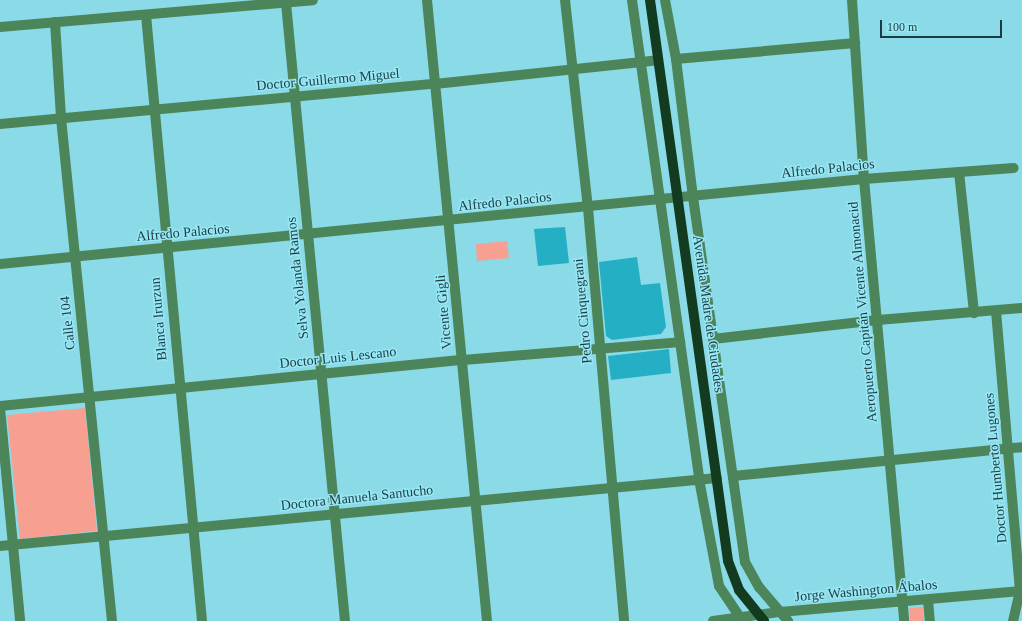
<!DOCTYPE html>
<meta charset="utf-8">
<style>
body{margin:0}
#map{position:relative;width:1022px;height:621px;overflow:hidden;background:#8bdae8;font-family:"Times New Roman",serif}
div>[style]{position:absolute}
.green>*{inset:0;background:#f7a091}
.building>*{inset:0;background:#25afc4}
.minor>*{height:10px;margin:-5px;padding:0 5px;transform-origin:5px;border-radius:5px;background:#4b8559}
.major>*{height:10px;margin:-5px;padding:0 5px;transform-origin:5px;border-radius:5px;background:#123b1f}
span{translate:-50% -50%;white-space:nowrap;text-align:center;line-height:1.15;-webkit-text-stroke:3px #98e7f5;paint-order:stroke}
.street-label{font-size:14px;color:#1b3c42}
.scale{position:absolute;left:880px;top:20px;width:122px;height:18px;box-sizing:border-box;border:2px solid #1b3c42;border-top:0;padding-left:5px;font-size:12px;line-height:14px;white-space:nowrap;color:#1b3c42;-webkit-text-stroke:3px #98e7f5;paint-order:stroke}
</style>
<div id="map">
<div class="green">
<i style="clip-path:polygon(507px 241px,509px 258px,477px 261px,476px 244px)"></i>
<i style="clip-path:polygon(85px 408px,97px 531px,20px 539px,7px 415px)"></i>
<i style="clip-path:polygon(923px 607px,924px 621px,910px 621px,909px 608px)"></i>
</div>
<div class="building">
<i style="clip-path:polygon(565px 227px,569px 263px,538px 266px,534px 229px)"></i>
<i style="clip-path:polygon(637px 257px,641px 285px,660px 283px,666px 327px,661px 334px,612px 340px,606px 336px,599px 262px)"></i>
<i style="clip-path:polygon(669px 349px,671px 373px,611px 380px,608px 356px)"></i>
</div>
<div class="minor">
<i style="left:427px;top:0;width:624px;rotate:84.48deg"></i>
<i style="left:565px;top:0;width:209px;rotate:83.7deg"></i>
<i style="left:588px;top:208px;width:415px;rotate:85deg"></i>
<i style="left:632px;top:0;width:484px;rotate:82deg"></i>
<i style="left:699px;top:479px;width:109px;rotate:79.4deg"></i>
<i style="left:719px;top:586px;width:36px;rotate:56deg"></i>
<i style="left:665px;top:0;width:60px;rotate:79.4deg"></i>
<i style="left:676px;top:59px;width:139px;rotate:83deg"></i>
<i style="left:693px;top:197px;width:369px;rotate:81.9deg"></i>
<i style="left:745px;top:562px;width:29px;rotate:61deg"></i>
<i style="left:759px;top:587px;width:45px;rotate:49.5deg"></i>
<i style="left:852px;top:0;width:179px;rotate:86.2deg"></i>
<i style="left:864px;top:179px;width:444px;rotate:84.8deg"></i>
<i style="left:286px;top:3px;width:621px;rotate:84.55deg"></i>
<i style="left:146px;top:15px;width:609px;rotate:84.72deg"></i>
<i style="left:55px;top:22px;width:96px;rotate:86.4deg"></i>
<i style="left:61px;top:118px;width:506px;rotate:84.21deg"></i>
<i style="left:0;top:27px;width:314px;rotate:-4.9deg"></i>
<i style="left:676px;top:59px;width:180px;rotate:-5.1deg"></i>
<i style="left:0;top:124px;width:437px;rotate:-5.3deg"></i>
<i style="left:435px;top:84px;width:224px;rotate:-6.1deg"></i>
<i style="left:959px;top:172px;width:142px;rotate:83.9deg"></i>
<i style="left:0;top:264px;width:868px;rotate:-5.62deg"></i>
<i style="left:864px;top:179px;width:150px;rotate:-4.2deg"></i>
<i style="left:996px;top:311px;width:281px;rotate:85.1deg"></i>
<i style="left:1020px;top:591px;width:31px;rotate:103deg"></i>
<i style="left:713px;top:339px;width:166px;rotate:-6.6deg"></i>
<i style="left:878px;top:320px;width:144px;rotate:-4.8deg"></i>
<i style="left:0;top:406px;width:465px;rotate:-5.7deg"></i>
<i style="left:463px;top:360px;width:218px;rotate:-4.7deg"></i>
<i style="left:0;top:408px;width:214px;rotate:84.6deg"></i>
<i style="left:733px;top:476px;width:290px;rotate:-5.7deg"></i>
<i style="left:0;top:546px;width:720px;rotate:-5.42deg"></i>
<i style="left:928px;top:600px;width:21px;rotate:85deg"></i>
<i style="left:713px;top:621px;width:68px;rotate:-7.7deg"></i>
<i style="left:780px;top:612px;width:243px;rotate:-5deg"></i>
</div>
<div class="major">
<i style="left:650px;top:0;width:566px;rotate:82.08deg"></i>
<i style="left:728px;top:561px;width:31px;rotate:69deg"></i>
<i style="left:739px;top:590px;width:40px;rotate:51deg"></i>
</div>
<div class="street-label">
<span style="left:328px;top:80px;rotate:-5deg">Doctor Guillermo Miguel</span>
<span style="left:828px;top:169px;rotate:-6deg">Alfredo Palacios</span>
<span style="left:505px;top:202px;rotate:-6deg">Alfredo Palacios</span>
<span style="left:183px;top:233px;rotate:-5deg">Alfredo Palacios</span>
<span style="left:298px;top:278px;rotate:-96deg">Selva Yolanda Ramos</span>
<span style="left:583px;top:311px;rotate:-95deg">Pedro Cinquegrani</span>
<span style="left:444px;top:312px;rotate:-95deg">Vicente Gigli</span>
<span style="left:863px;top:312px;rotate:-95deg">Aeropuerto Capitán Vicente Almonacid</span>
<span style="left:708px;top:314px;rotate:82deg">Avenida Madre de Ciudades</span>
<span style="left:159px;top:319px;rotate:-95deg">Blanca Irurzun</span>
<span style="left:68px;top:323px;rotate:-96deg">Calle 104</span>
<span style="left:338px;top:358px;rotate:-6deg">Doctor Luis Lescano</span>
<span style="left:996px;top:468px;rotate:-95deg">Doctor Humberto Lugones</span>
<span style="left:357px;top:498px;rotate:-6deg">Doctora Manuela Santucho</span>
<span style="left:866px;top:591px;rotate:-5deg">Jorge Washington Ábalos</span>
</div>
<div class="scale">100 m</div>
</div>
